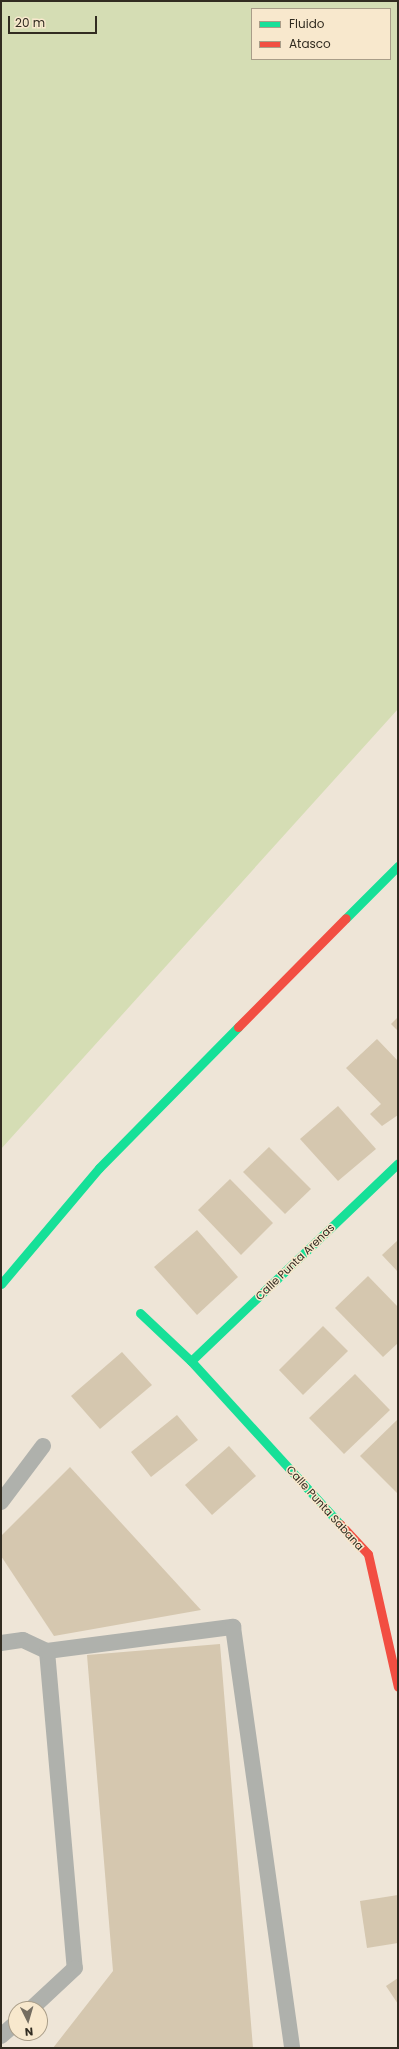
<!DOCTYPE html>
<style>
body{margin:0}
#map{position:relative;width:399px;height:2049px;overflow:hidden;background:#eee5d7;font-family:Poppins,sans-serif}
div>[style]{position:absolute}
.green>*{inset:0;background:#d5ddb4}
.building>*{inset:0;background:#d5c7af}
.lane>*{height:16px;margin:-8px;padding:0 8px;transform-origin:8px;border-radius:8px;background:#afb1ac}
.fast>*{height:9px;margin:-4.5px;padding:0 4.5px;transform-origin:4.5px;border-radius:4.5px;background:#16e098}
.jam>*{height:9px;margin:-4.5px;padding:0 4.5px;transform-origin:4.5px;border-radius:4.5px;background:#f24e42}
span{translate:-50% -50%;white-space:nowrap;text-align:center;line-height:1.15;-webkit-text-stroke:3px #f8e8cd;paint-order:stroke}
.street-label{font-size:11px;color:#322c21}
.frame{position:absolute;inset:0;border:2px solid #322c21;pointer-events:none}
.legend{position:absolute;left:251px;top:8px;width:140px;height:52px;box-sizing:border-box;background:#f8e8cd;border:1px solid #a99d88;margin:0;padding:5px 7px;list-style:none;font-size:12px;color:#322c21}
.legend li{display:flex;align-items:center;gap:8px;height:20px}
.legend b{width:20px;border:1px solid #a99d88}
.north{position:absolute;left:8px;top:2001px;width:40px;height:40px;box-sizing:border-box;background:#f8e8cd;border:1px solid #a99d88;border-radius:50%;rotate:175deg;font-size:11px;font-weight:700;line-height:16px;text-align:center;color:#322c21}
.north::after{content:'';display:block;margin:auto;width:14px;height:18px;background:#746d61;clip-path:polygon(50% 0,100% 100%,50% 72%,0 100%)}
.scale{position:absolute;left:8px;top:16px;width:89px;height:18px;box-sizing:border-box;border:2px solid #322c21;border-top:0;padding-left:5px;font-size:12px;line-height:14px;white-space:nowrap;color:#322c21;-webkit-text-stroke:3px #f8e8cd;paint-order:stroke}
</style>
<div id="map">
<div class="green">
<i style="clip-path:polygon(evenodd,1px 1px,398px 1px,398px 709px,1px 1149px,1px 1px,252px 9px,390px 9px,390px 59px,252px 59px,252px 9px)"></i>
</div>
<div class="building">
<i style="clip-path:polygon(398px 1017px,398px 1031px,391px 1024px)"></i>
<i style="clip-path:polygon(377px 1039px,398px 1061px,398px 1115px,382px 1126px,370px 1114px,381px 1104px,346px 1068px)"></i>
<i style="clip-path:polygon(338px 1106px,376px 1149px,338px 1181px,300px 1139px)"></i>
<i style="clip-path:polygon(269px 1147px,311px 1189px,285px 1214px,243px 1172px)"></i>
<i style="clip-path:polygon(230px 1179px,273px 1223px,241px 1255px,198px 1210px)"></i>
<i style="clip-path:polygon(197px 1230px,238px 1277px,197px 1315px,154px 1267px)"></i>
<i style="clip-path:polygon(398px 1240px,398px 1272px,382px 1255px)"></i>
<i style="clip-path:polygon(368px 1276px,398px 1307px,398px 1343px,383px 1357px,335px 1308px)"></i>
<i style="clip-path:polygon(323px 1326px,348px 1351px,303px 1395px,279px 1370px)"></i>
<i style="clip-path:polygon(122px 1352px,152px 1385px,100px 1429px,71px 1396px)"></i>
<i style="clip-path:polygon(355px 1374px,390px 1410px,344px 1454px,309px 1418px)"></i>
<i style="clip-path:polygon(177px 1415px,198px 1440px,151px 1477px,131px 1452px)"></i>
<i style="clip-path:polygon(398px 1419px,398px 1494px,360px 1456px)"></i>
<i style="clip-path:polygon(229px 1446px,256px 1476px,212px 1515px,185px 1485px)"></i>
<i style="clip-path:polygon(70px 1467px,201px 1610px,54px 1636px,1px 1556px,1px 1536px)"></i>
<i style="clip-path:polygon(220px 1644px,253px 2048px,53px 2048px,113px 1971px,87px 1655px)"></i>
<i style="clip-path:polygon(398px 1895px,398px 1943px,367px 1948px,360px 1901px)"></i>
<i style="clip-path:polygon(398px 1978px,398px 2004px,386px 1986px)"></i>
</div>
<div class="lane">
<i style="left:1px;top:1502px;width:70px;rotate:-53.1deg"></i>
<i style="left:1px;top:1643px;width:22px;rotate:-8deg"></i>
<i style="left:23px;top:1640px;width:26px;rotate:25deg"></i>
<i style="left:47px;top:1651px;width:318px;rotate:85deg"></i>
<i style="left:75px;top:1968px;width:60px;rotate:137deg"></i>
<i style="left:47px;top:1651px;width:188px;rotate:-7.4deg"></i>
<i style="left:233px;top:1627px;width:425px;rotate:82deg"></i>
<i style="left:1px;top:2036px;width:20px;rotate:-41deg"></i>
</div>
<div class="fast">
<i style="left:346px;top:918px;width:74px;rotate:-45deg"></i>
<i style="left:1px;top:1284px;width:152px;rotate:-49.8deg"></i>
<i style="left:99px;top:1168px;width:198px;rotate:-45.4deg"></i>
<i style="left:140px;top:1313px;width:70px;rotate:43.3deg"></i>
<i style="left:191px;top:1361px;width:221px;rotate:47.6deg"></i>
<i style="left:191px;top:1361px;width:286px;rotate:-43.7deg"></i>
</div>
<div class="jam">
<i style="left:238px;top:1027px;width:153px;rotate:-45.3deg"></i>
<i style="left:340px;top:1524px;width:41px;rotate:47deg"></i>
<i style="left:368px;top:1554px;width:136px;rotate:77.3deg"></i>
</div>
<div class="street-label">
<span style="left:295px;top:1262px;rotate:-44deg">Calle Punta Arenas</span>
<span style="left:325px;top:1508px;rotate:48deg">Calle Punta Sabana</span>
</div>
<div class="frame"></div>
<ul class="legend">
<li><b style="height:5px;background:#16e098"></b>Fluido</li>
<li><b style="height:5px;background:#f24e42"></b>Atasco</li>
</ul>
<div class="north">N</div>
<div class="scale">20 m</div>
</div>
